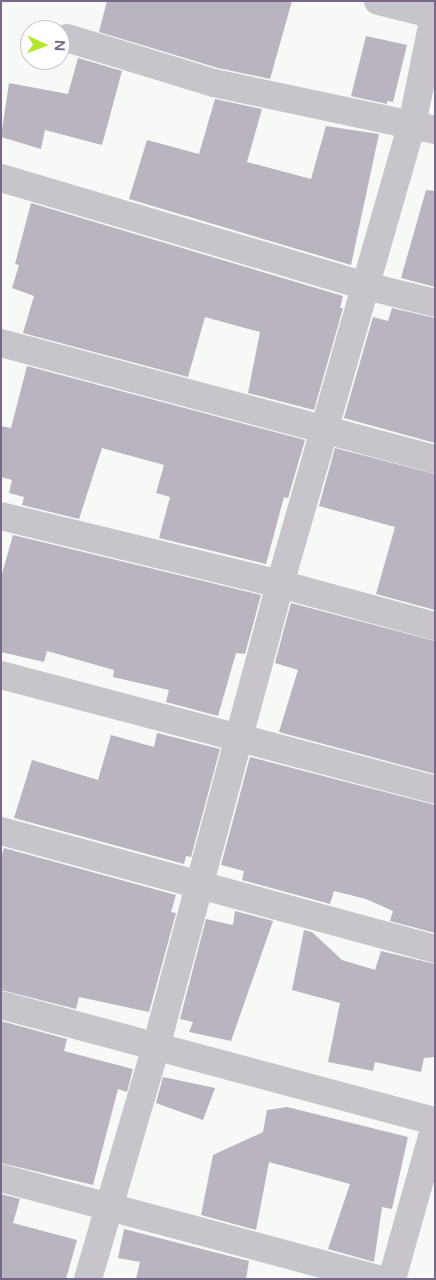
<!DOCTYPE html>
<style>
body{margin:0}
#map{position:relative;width:436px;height:1280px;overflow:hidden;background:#f6f9f6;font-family:"Varela Round",sans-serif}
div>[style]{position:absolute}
.building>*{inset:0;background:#b9b4c0}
.minor>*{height:28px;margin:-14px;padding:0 14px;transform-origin:14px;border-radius:14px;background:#c8c4cc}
span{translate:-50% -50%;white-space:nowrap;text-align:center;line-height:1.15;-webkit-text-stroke:5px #fff;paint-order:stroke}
.frame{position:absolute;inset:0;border:2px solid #776788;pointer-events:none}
.north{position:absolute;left:20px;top:20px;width:50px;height:50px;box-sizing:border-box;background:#fff;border:1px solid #c9c2cf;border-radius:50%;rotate:92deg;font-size:14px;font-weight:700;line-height:20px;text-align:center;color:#776788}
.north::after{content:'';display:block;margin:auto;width:18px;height:22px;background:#b5e629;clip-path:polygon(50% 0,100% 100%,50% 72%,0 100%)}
</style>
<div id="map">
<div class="building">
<i style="clip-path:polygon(107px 1px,292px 1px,270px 79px,218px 68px,99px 32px)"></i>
<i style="clip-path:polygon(366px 36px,407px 45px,393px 102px,387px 101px,387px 104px,351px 96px)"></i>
<i style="clip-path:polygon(78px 58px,122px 71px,102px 145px,45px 130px,41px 149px,1px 137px,9px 83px,68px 94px)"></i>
<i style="clip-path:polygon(215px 99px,262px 109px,247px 162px,311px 179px,326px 126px,379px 134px,351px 265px,129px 199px,147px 140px,199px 154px)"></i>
<i style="clip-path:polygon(426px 190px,435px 191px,435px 287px,401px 278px)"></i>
<i style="clip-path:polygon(31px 203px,343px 296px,340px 308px,343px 308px,314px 410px,248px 393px,260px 332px,205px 317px,188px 377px,23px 333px,34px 296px,12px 288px,19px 265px,15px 264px)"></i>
<i style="clip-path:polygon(392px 308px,435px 318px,435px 443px,344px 418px,373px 317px,388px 321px)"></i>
<i style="clip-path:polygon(27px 366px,305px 440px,288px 498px,284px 497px,266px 564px,159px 538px,170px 497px,156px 493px,164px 465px,102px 448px,79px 519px,22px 505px,24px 497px,9px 493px,12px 480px,1px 477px,1px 426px,11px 428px)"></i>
<i style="clip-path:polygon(335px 448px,435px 474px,435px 610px,376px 594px,395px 527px,319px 506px)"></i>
<i style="clip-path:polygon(13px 535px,261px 595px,245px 654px,236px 653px,218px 716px,166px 702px,169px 690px,113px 677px,114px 670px,47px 651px,44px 662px,1px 652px,1px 577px)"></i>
<i style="clip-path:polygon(291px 603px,435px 641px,435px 774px,279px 732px,298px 670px,275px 663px)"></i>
<i style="clip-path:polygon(157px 733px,220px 749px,191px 857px,186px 856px,184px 864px,14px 818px,32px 760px,98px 780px,111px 735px,154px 747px)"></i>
<i style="clip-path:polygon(250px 757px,435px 805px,435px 933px,390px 921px,393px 911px,366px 899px,334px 891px,330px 904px,242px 880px,244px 871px,221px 865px)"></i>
<i style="clip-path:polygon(4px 848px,176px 895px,171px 912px,176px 913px,149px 1012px,79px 997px,76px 1009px,1px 990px,1px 858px)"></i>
<i style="clip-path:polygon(235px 911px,273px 921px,231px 1041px,189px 1032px,193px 1022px,180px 1019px,206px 919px,233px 925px)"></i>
<i style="clip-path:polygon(304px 930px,312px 932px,342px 960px,375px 970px,381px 951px,435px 964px,435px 1057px,424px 1058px,421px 1072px,375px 1062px,373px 1071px,328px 1062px,340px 1003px,292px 990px)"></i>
<i style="clip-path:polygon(1px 1021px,67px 1039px,64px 1051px,133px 1069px,127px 1092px,118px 1089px,93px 1185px,1px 1163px)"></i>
<i style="clip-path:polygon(163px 1077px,215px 1088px,203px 1120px,156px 1103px)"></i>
<i style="clip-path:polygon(287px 1107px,408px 1137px,392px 1209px,382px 1207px,374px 1262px,328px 1249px,350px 1184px,269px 1162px,256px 1230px,201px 1215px,213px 1155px,263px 1132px,267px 1110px)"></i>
<i style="clip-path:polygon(1px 1194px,20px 1199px,13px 1223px,77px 1240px,66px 1279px,1px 1279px)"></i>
<i style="clip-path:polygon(124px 1229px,249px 1261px,246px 1279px,136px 1279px,140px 1262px,118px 1258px)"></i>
</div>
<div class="minor">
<i style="left:378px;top:1px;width:59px;rotate:13.8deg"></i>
<i style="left:67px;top:38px;width:154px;rotate:17deg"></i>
<i style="left:214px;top:83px;width:226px;rotate:12deg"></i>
<i style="left:1px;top:178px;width:381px;rotate:16.5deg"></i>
<i style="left:366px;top:286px;width:71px;rotate:13.8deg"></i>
<i style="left:1px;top:343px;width:449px;rotate:15deg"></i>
<i style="left:1px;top:516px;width:287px;rotate:13.7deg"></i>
<i style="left:280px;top:584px;width:161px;rotate:15.2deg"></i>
<i style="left:1px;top:675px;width:449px;rotate:14.8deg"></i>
<i style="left:1px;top:831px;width:450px;rotate:15.2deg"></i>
<i style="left:1px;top:1005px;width:449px;rotate:15deg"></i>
<i style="left:1px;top:1178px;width:391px;rotate:15deg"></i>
<i style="left:88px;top:1279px;width:242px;rotate:-73.7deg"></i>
<i style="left:156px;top:1047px;width:479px;rotate:-75deg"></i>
<i style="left:280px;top:584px;width:478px;rotate:-74deg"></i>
<i style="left:412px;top:125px;width:116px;rotate:-78.6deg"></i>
<i style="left:392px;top:1279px;width:159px;rotate:-74.3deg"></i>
</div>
<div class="frame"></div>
<div class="north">N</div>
</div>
